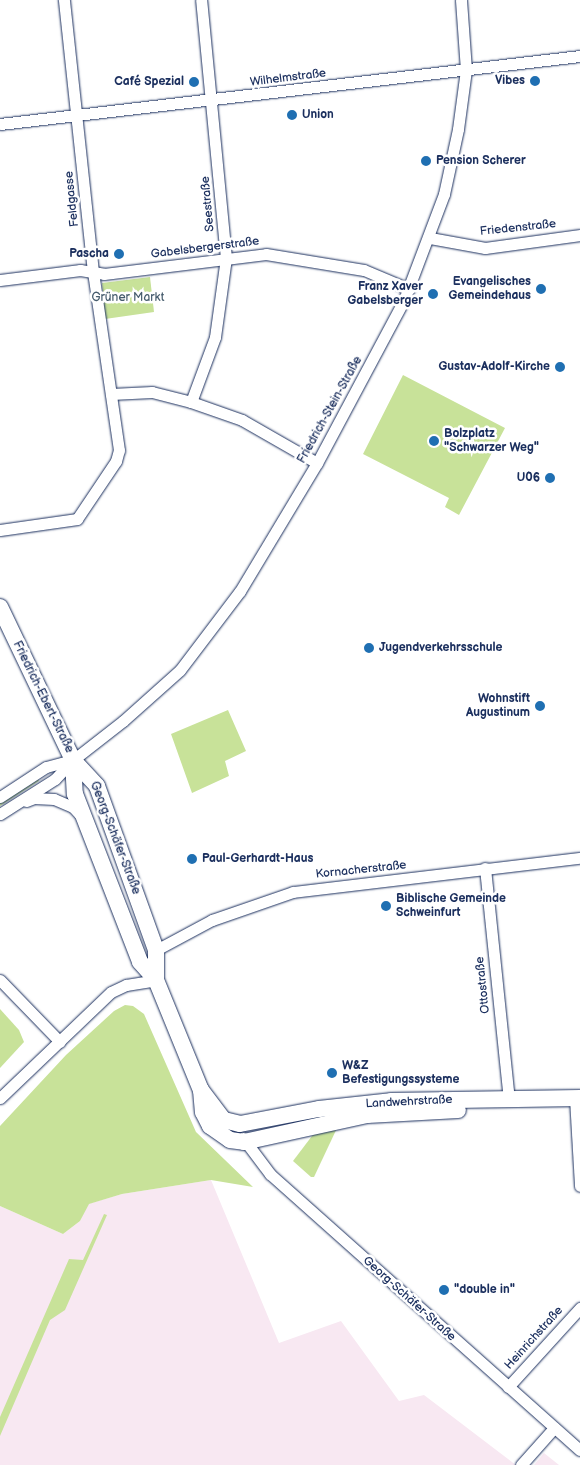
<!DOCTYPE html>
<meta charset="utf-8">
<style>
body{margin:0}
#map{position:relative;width:580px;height:1465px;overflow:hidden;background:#fff;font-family:"Balsamiq Sans",sans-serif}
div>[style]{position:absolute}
.built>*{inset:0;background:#f8e8f2}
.green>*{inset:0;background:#c8e299}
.roads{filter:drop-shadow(0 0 1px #1b2f5e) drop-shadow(0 0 1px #1b2f5e)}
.street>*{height:11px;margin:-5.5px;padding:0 5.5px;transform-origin:5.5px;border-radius:5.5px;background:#fff}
.primary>*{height:16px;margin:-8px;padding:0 8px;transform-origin:8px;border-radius:8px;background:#fff}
.dots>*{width:14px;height:14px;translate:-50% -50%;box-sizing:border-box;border:2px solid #fff;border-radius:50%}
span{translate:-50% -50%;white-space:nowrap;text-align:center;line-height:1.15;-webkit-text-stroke:5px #fff;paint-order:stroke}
.street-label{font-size:12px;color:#1b2f5e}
.poi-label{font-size:12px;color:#1b2f5e;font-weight:700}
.right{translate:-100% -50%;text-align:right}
.left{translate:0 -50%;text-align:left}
.park-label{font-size:12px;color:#465c6d}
</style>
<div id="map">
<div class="built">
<i style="clip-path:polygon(211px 1180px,279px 1343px,341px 1321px,399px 1401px,424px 1395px,516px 1465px,0 1465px,0 1206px,63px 1234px,80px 1221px,88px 1204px,122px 1194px)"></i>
<i style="clip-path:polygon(544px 1453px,559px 1465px,534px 1465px)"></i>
</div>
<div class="green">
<i style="clip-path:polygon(150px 277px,154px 312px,105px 319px,102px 283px)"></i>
<i style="clip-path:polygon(403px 375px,505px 428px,459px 515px,445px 507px,449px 498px,363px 454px)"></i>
<i style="clip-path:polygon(228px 710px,246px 751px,225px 761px,229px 776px,192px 793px,171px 734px)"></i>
<i style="clip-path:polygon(37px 777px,39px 781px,0 806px,0 801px)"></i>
<i style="clip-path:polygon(125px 1005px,133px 1006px,144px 1014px,196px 1132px,253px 1187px,211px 1180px,122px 1194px,89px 1204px,80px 1221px,63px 1234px,0 1206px,0 1126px,66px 1055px,114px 1011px)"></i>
<i style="clip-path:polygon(0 1009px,19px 1030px,24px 1042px,0 1068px)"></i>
<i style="clip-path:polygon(338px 1126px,314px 1177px,311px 1177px,293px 1161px,315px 1132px)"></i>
<i style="clip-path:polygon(104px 1214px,107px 1215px,65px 1310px,50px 1320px,0 1436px,0 1417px,69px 1259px,83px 1260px)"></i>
</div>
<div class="roads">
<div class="street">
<i style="left:0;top:124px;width:584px;rotate:-6.69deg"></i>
<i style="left:430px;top:238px;width:56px;rotate:10.3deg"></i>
<i style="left:485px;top:248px;width:96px;rotate:-7.8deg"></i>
<i style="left:0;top:280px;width:81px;rotate:-7.1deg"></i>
<i style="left:80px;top:270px;width:24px;rotate:9deg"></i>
<i style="left:104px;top:274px;width:163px;rotate:-7deg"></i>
<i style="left:266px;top:254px;width:99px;rotate:9.3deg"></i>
<i style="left:364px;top:270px;width:49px;rotate:22.9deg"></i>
<i style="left:111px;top:394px;width:41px;rotate:-2.8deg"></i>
<i style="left:152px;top:392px;width:40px;rotate:14.4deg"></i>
<i style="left:191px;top:402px;width:54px;rotate:19.4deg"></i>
<i style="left:242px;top:420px;width:86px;rotate:29.8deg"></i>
<i style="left:191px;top:402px;width:69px;rotate:-69.7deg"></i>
<i style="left:215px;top:337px;width:80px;rotate:-82.1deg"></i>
<i style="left:226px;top:258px;width:259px;rotate:-95.5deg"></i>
<i style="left:0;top:530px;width:78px;rotate:-8.1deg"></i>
<i style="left:77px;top:519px;width:70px;rotate:-56.1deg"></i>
<i style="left:116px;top:461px;width:11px;rotate:-75deg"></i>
<i style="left:119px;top:450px;width:180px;rotate:-98.3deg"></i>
<i style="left:93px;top:272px;width:274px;rotate:-96.1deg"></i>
<i style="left:0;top:797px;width:55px;rotate:-33.1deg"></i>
<i style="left:46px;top:767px;width:28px;rotate:-15deg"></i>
<i style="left:26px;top:801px;width:9px;rotate:-21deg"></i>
<i style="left:34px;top:798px;width:20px;rotate:3deg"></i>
<i style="left:54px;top:799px;width:21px;rotate:23deg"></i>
<i style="left:73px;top:807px;width:12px;rotate:48deg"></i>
<i style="left:0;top:814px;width:65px;rotate:-32.5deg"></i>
<i style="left:55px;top:779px;width:26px;rotate:-47deg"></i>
<i style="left:73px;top:760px;width:63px;rotate:-38deg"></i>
<i style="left:123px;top:721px;width:76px;rotate:-41.8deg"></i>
<i style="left:180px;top:670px;width:99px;rotate:-52.8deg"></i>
<i style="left:240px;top:591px;width:149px;rotate:-59deg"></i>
<i style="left:317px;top:463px;width:185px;rotate:-61.9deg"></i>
<i style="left:404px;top:300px;width:113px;rotate:-69.3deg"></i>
<i style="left:444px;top:194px;width:66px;rotate:-77.8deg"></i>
<i style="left:458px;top:129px;width:60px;rotate:-82.3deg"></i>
<i style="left:466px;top:70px;width:70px;rotate:-94.1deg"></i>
<i style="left:485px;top:868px;width:232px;rotate:84.1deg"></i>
<i style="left:156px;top:950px;width:64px;rotate:-28.2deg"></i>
<i style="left:212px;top:920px;width:86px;rotate:-19.1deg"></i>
<i style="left:293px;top:892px;width:289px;rotate:-6.8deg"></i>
<i style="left:0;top:980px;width:86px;rotate:45.9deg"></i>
<i style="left:0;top:1098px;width:153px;rotate:-43.7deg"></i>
<i style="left:111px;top:992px;width:17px;rotate:-25deg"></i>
<i style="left:126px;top:985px;width:30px;rotate:-9deg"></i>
<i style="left:575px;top:1098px;width:88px;rotate:86.7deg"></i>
<i style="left:243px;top:1138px;width:45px;rotate:53.1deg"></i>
<i style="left:270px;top:1174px;width:415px;rotate:41.7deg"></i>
<i style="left:508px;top:1387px;width:107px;rotate:-47.7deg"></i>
<i style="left:521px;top:1465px;width:50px;rotate:-48.3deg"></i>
</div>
<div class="primary">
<i style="left:0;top:607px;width:170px;rotate:64.5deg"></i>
<i style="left:73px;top:760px;width:35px;rotate:47deg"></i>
<i style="left:97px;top:786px;width:174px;rotate:70.2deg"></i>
<i style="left:156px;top:950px;width:30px;rotate:90deg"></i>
<i style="left:73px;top:760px;width:34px;rotate:87deg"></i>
<i style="left:75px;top:794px;width:180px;rotate:68.8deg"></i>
<i style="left:140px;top:962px;width:24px;rotate:48deg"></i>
<i style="left:156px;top:980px;width:119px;rotate:67.8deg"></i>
<i style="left:201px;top:1090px;width:38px;rotate:53deg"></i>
<i style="left:224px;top:1120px;width:16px;rotate:14deg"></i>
<i style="left:240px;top:1124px;width:80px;rotate:-10.8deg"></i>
<i style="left:319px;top:1109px;width:72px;rotate:-6.3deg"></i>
<i style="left:391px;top:1101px;width:189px;rotate:-0.9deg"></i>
<i style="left:201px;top:1090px;width:22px;rotate:85deg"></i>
<i style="left:203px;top:1112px;width:16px;rotate:63deg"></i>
<i style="left:210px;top:1126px;width:24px;rotate:35deg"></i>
<i style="left:230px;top:1140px;width:14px;rotate:8deg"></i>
<i style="left:244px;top:1142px;width:126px;rotate:-12.4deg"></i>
<i style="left:367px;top:1115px;width:91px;rotate:-3.1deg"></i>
</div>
</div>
<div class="dots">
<i style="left:535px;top:81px;background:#1f6fb2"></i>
<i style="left:194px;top:82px;background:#1f6fb2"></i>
<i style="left:292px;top:115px;background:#1f6fb2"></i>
<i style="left:426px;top:161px;background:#1f6fb2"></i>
<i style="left:119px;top:254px;background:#1f6fb2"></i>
<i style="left:541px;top:289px;background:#1f6fb2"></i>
<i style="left:433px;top:294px;background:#1f6fb2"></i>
<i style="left:560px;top:367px;background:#1f6fb2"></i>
<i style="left:434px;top:441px;background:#1f6fb2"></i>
<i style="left:550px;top:478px;background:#1f6fb2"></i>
<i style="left:369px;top:648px;background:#1f6fb2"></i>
<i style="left:540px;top:706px;background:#1f6fb2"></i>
<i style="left:192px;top:859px;background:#1f6fb2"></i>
<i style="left:386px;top:906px;background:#1f6fb2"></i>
<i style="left:332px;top:1073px;background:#1f6fb2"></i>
<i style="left:444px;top:1290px;background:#1f6fb2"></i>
</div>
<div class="street-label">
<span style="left:288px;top:78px;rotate:-7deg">Wilhelmstraße</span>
<span style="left:72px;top:199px;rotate:-96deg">Feldgasse</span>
<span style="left:208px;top:204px;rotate:-95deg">Seestraße</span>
<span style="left:518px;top:228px;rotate:-6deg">Friedenstraße</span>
<span style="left:205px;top:248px;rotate:-7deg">Gabelsbergerstraße</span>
<span style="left:330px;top:410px;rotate:-61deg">Friedrich-Stein-Straße</span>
<span style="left:43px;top:697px;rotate:64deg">Friedrich-Ebert-Straße</span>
<span style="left:115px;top:838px;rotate:69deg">Georg-Schäfer-Straße</span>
<span style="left:361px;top:870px;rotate:-6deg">Kornacherstraße</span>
<span style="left:483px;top:985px;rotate:-96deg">Ottostraße</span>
<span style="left:409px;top:1102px;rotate:-3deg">Landwehrstraße</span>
<span style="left:409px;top:1299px;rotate:42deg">Georg-Schäfer-Straße</span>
<span style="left:534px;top:1338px;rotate:-48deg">Heinrichstraße</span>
</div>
<div class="poi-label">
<span class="right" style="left:525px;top:81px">Vibes</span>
<span class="right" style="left:184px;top:82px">Café Spezial</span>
<span class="left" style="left:302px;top:115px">Union</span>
<span class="left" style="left:436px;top:161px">Pension Scherer</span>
<span class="right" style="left:109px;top:254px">Pascha</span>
<span class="right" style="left:531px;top:289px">Evangelisches<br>Gemeindehaus</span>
<span class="right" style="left:423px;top:294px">Franz Xaver<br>Gabelsberger</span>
<span class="right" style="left:550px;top:367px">Gustav-Adolf-Kirche</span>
<span class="left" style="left:444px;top:441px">Bolzplatz<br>"Schwarzer Weg"</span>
<span class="right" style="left:540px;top:478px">U06</span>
<span class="left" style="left:379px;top:648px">Jugendverkehrsschule</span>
<span class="right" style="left:530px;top:706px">Wohnstift<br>Augustinum</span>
<span class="left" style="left:202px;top:859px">Paul-Gerhardt-Haus</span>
<span class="left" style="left:396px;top:906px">Biblische Gemeinde<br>Schweinfurt</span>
<span class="left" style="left:342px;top:1073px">W&amp;Z<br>Befestigungssysteme</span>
<span class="left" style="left:454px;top:1290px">"double in"</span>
</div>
<div class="park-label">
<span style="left:128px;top:298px">Grüner Markt</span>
</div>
</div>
